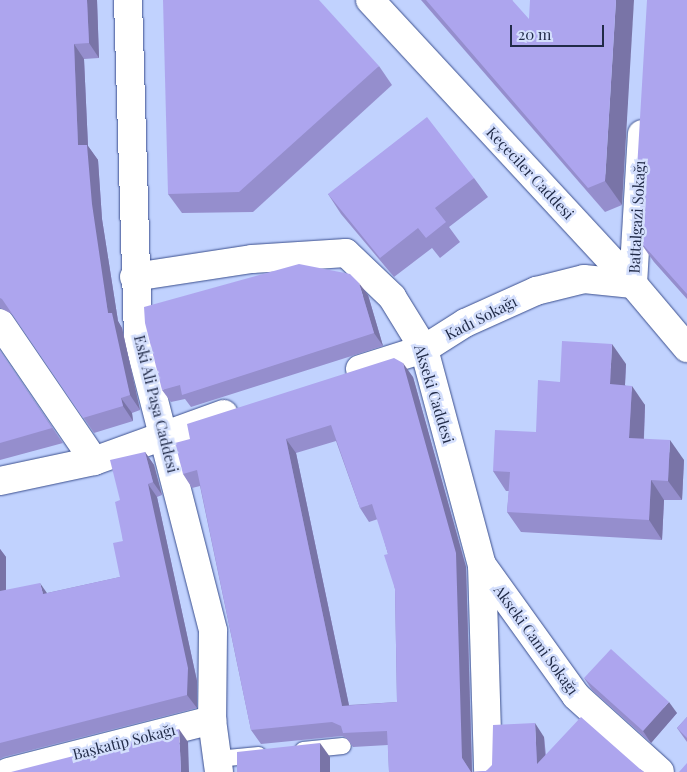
<!DOCTYPE html>
<meta charset="utf-8">
<style>
body{margin:0}
#map{position:relative;width:687px;height:772px;overflow:hidden;background:#c1d2fe;font-family:"Playfair Display",serif}
div>[style]{position:absolute}
.roads{filter:drop-shadow(0 0 1px #3b4f8e) drop-shadow(0 0 1px #3b4f8e)}
.service>*{height:16px;margin:-8px;padding:0 8px;transform-origin:8px;border-radius:8px;background:#fff}
.minor>*{height:28px;margin:-14px;padding:0 14px;transform-origin:14px;border-radius:14px;background:#fff}
.tertiary>*{height:28px;margin:-14px;padding:0 14px;transform-origin:14px;border-radius:14px;background:#fff}
.wall>*{inset:0;background:#958ecd}
.shaded-wall>*{inset:0;background:#7974a7}
.building>*{inset:0;background:#ada5ee}
span{translate:-50% -50%;white-space:nowrap;text-align:center;line-height:1.15;-webkit-text-stroke:5px #d4dffd;paint-order:stroke}
.street-label{font-size:15px;color:#212b48}
.scale{position:absolute;left:510px;top:25px;width:94px;height:22px;box-sizing:border-box;border:2px solid #212b48;border-top:0;padding-left:6px;font-size:15px;line-height:18px;white-space:nowrap;color:#212b48;-webkit-text-stroke:4px #d4dffd;paint-order:stroke}
</style>
<div id="map">
<div class="roads">
<div class="service">
<i style="left:303px;top:750px;width:40px;rotate:-5.7deg"></i>
<i style="left:217px;top:759px;width:42px;rotate:-5.4deg"></i>
</div>
<div class="minor">
<i style="left:370px;top:0;width:387px;rotate:47.2deg"></i>
<i style="left:633px;top:284px;width:84px;rotate:49.8deg"></i>
<i style="left:134px;top:277px;width:119px;rotate:-8.7deg"></i>
<i style="left:252px;top:259px;width:94px;rotate:-3.7deg"></i>
<i style="left:346px;top:253px;width:64px;rotate:43.7deg"></i>
<i style="left:392px;top:297px;width:61px;rotate:58.4deg"></i>
<i style="left:424px;top:349px;width:224px;rotate:75deg"></i>
<i style="left:482px;top:565px;width:207px;rotate:88.3deg"></i>
<i style="left:0;top:323px;width:167px;rotate:55.7deg"></i>
<i style="left:360px;top:369px;width:67px;rotate:-17.4deg"></i>
<i style="left:424px;top:349px;width:49px;rotate:-32.4deg"></i>
<i style="left:465px;top:323px;width:78px;rotate:-24.3deg"></i>
<i style="left:536px;top:291px;width:49px;rotate:-14deg"></i>
<i style="left:584px;top:279px;width:49px;rotate:5.8deg"></i>
<i style="left:633px;top:284px;width:150px;rotate:-86.6deg"></i>
<i style="left:0;top:481px;width:96px;rotate:-12deg"></i>
<i style="left:94px;top:461px;width:138px;rotate:-19.9deg"></i>
<i style="left:482px;top:565px;width:161px;rotate:54.3deg"></i>
<i style="left:576px;top:696px;width:113px;rotate:42.1deg"></i>
<i style="left:8px;top:772px;width:211px;rotate:-14.3deg"></i>
</div>
<div class="tertiary">
<i style="left:128px;top:0;width:338px;rotate:88.3deg"></i>
<i style="left:138px;top:338px;width:302px;rotate:75.6deg"></i>
<i style="left:213px;top:631px;width:89px;rotate:90.6deg"></i>
<i style="left:212px;top:720px;width:52px;rotate:82.3deg"></i>
</div>
</div>
<div class="wall">
<i style="clip-path:polygon(0 0,97px 0,99px 58px,84px 59px,88px 146px,98px 160px,102px 219px,118px 321px,122px 328px,140px 410px,132px 413px,133px 421px,94px 433px,12px 314px,0 308px)"></i>
<i style="clip-path:polygon(421px 0,512px 0,622px 205px,605px 212px)"></i>
<i style="clip-path:polygon(687px 0,687px 299px,654px 262px,637px 238px,644px 179px,637px 169px)"></i>
<i style="clip-path:polygon(379px 66px,392px 85px,253px 212px,182px 213px,168px 194px)"></i>
<i style="clip-path:polygon(474px 178px,488px 197px,449px 227px,460px 242px,440px 258px,432px 248px,394px 277px,341px 214px,328px 194px)"></i>
<i style="clip-path:polygon(368px 295px,383px 346px,191px 407px,185px 399px,171px 402px,162px 390px)"></i>
<i style="clip-path:polygon(0 351px,63px 443px,0 460px)"></i>
<i style="clip-path:polygon(626px 364px,625px 385px,645px 405px,644px 439px,684px 460px,682px 500px,664px 500px,662px 540px,521px 532px,507px 512px,509px 491px,506px 491px,493px 471px,536px 432px,560px 382px)"></i>
<i style="clip-path:polygon(evenodd,413px 377px,466px 567px,472px 772px,486px 771px,544px 737px,546px 755px,640px 769px,644px 772px,389px 772px,388px 745px,353px 747px,346px 738px,342px 736px,261px 744px,251px 730px,200px 486px,192px 488px,183px 474px,190px 439px,413px 377px,336px 441px,360px 508px,369px 522px,378px 519px,388px 554px,395px 589px,397px 702px,349px 705px,296px 453px,336px 441px)"></i>
<i style="clip-path:polygon(145px 452px,154px 465px,162px 495px,157px 497px,197px 681px,197px 708px,4px 757px,0 759px,0 549px,6px 557px,6px 590px,47px 593px,120px 577px,123px 541px,120px 500px)"></i>
<i style="clip-path:polygon(584px 678px,677px 713px,651px 743px,592px 690px)"></i>
<i style="clip-path:polygon(687px 717px,687px 742px,677px 728px)"></i>
</div>
<div class="shaded-wall">
<i style="clip-path:polygon(87px 0,97px 0,99px 58px,89px 43px)"></i>
<i style="clip-path:polygon(616px 0,634px 0,622px 205px,605px 181px)"></i>
<i style="clip-path:polygon(74px 44px,84px 59px,88px 146px,98px 160px,102px 219px,118px 321px,122px 328px,140px 410px,130px 395px,108px 313px,78px 145px)"></i>
<i style="clip-path:polygon(359px 283px,368px 295px,383px 346px,374px 333px)"></i>
<i style="clip-path:polygon(612px 344px,626px 364px,624px 404px,610px 384px)"></i>
<i style="clip-path:polygon(403px 363px,413px 377px,466px 567px,472px 772px,471px 772px,462px 758px)"></i>
<i style="clip-path:polygon(632px 386px,645px 405px,643px 457px,629px 438px)"></i>
<i style="clip-path:polygon(121px 398px,132px 413px,133px 421px,123px 406px)"></i>
<i style="clip-path:polygon(286px 439px,296px 453px,352px 720px,342px 706px)"></i>
<i style="clip-path:polygon(670px 440px,684px 460px,682px 500px,668px 481px)"></i>
<i style="clip-path:polygon(145px 452px,154px 465px,162px 495px,153px 482px)"></i>
<i style="clip-path:polygon(651px 480px,664px 500px,662px 540px,649px 520px)"></i>
<i style="clip-path:polygon(148px 484px,157px 497px,197px 681px,197px 708px,187px 695px)"></i>
<i style="clip-path:polygon(0 549px,6px 557px,6px 605px,0 597px)"></i>
<i style="clip-path:polygon(40px 583px,49px 596px,43px 594px)"></i>
<i style="clip-path:polygon(669px 702px,677px 713px,651px 743px,643px 731px)"></i>
<i style="clip-path:polygon(535px 723px,544px 737px,546px 772px,537px 764px)"></i>
<i style="clip-path:polygon(179px 729px,188px 742px,189px 772px,181px 772px)"></i>
<i style="clip-path:polygon(320px 743px,330px 757px,330px 772px,320px 772px)"></i>
</div>
<div class="building">
<i style="clip-path:polygon(0 0,87px 0,89px 43px,74px 44px,78px 145px,87px 145px,92px 204px,108px 313px,112px 313px,130px 395px,121px 398px,123px 406px,83px 418px,2px 299px,0 298px)"></i>
<i style="clip-path:polygon(163px 0,319px 0,379px 66px,239px 192px,168px 194px)"></i>
<i style="clip-path:polygon(426px 0,512px 0,529px 19px,530px 0,616px 0,605px 181px,588px 188px)"></i>
<i style="clip-path:polygon(647px 0,687px 0,687px 294px,637px 238px,646px 166px,637px 169px)"></i>
<i style="clip-path:polygon(427px 117px,474px 178px,435px 208px,446px 222px,426px 238px,418px 228px,380px 258px,328px 194px)"></i>
<i style="clip-path:polygon(299px 264px,350px 274px,359px 283px,374px 333px,182px 395px,180px 385px,162px 390px,145px 323px,144px 307px)"></i>
<i style="clip-path:polygon(562px 341px,612px 344px,610px 384px,632px 386px,629px 438px,670px 440px,668px 481px,651px 480px,649px 520px,507px 512px,510px 472px,493px 471px,495px 430px,536px 432px,538px 380px,560px 382px)"></i>
<i style="clip-path:polygon(0 351px,52px 428px,0 443px)"></i>
<i style="clip-path:polygon(evenodd,394px 358px,403px 363px,456px 553px,462px 758px,471px 772px,486px 771px,492px 765px,493px 725px,535px 723px,537px 764px,581px 717px,640px 769px,644px 772px,389px 772px,387px 731px,343px 733px,341px 726px,332px 722px,251px 730px,197px 470px,183px 474px,175px 443px,190px 439px,187px 424px,394px 358px,331px 425px,360px 508px,372px 504px,388px 554px,384px 555px,395px 589px,397px 702px,342px 706px,286px 439px,331px 425px)"></i>
<i style="clip-path:polygon(145px 452px,153px 482px,148px 484px,188px 668px,187px 695px,0 743px,0 591px,40px 583px,43px 594px,120px 577px,113px 543px,123px 541px,115px 502px,120px 500px,110px 460px)"></i>
<i style="clip-path:polygon(611px 649px,669px 702px,643px 731px,584px 678px)"></i>
<i style="clip-path:polygon(687px 717px,687px 738px,677px 728px)"></i>
<i style="clip-path:polygon(179px 729px,181px 772px,11px 772px)"></i>
<i style="clip-path:polygon(320px 743px,320px 772px,237px 772px,237px 752px)"></i>
<i style="clip-path:polygon(687px 763px,687px 772px,679px 772px)"></i>
</div>
<div class="street-label">
<span style="left:530px;top:173px;rotate:47deg">Keçeciler Caddesi</span>
<span style="left:637px;top:217px;rotate:-87deg">Battalgazi Sokağı</span>
<span style="left:481px;top:318px;rotate:-27deg">Kadı Sokağı</span>
<span style="left:434px;top:394px;rotate:73deg">Akseki Caddesi</span>
<span style="left:156px;top:404px;rotate:76deg">Eski Ali Paşa Caddesi</span>
<span style="left:536px;top:640px;rotate:54deg">Akseki Cami Sokağı</span>
<span style="left:124px;top:742px;rotate:-14deg">Başkatip Sokağı</span>
</div>
<div class="scale">20 m</div>
</div>
